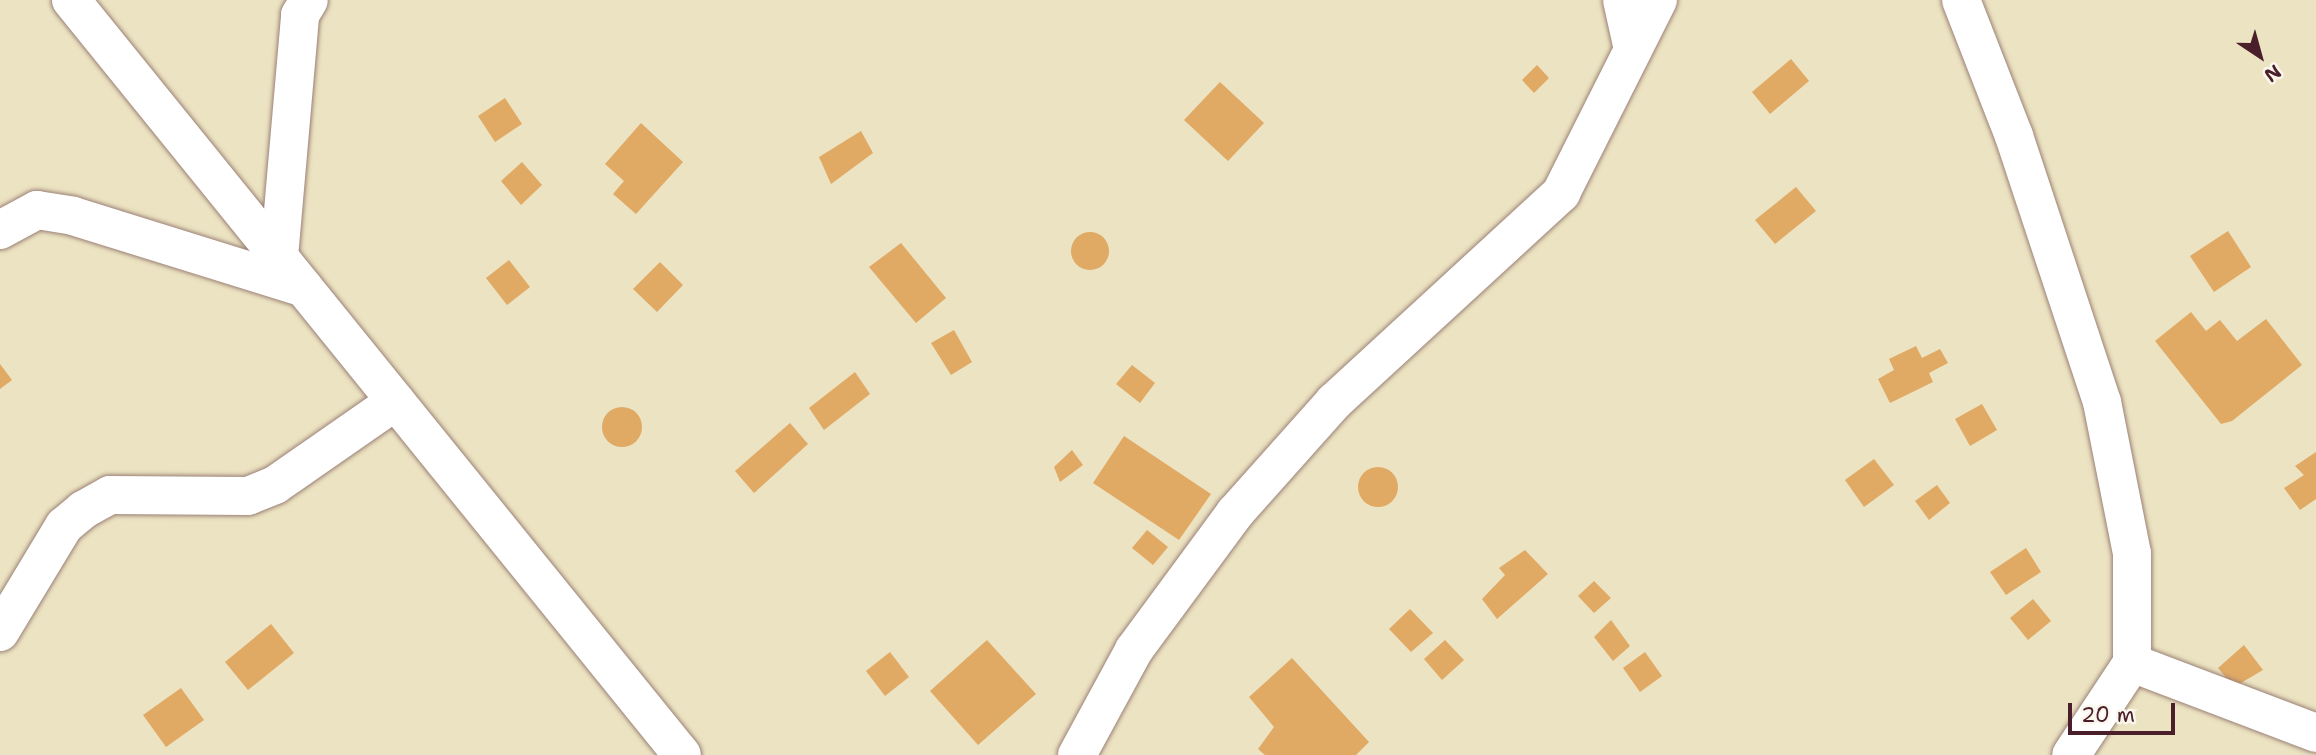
<!DOCTYPE html>
<style>
body{margin:0}
#map{position:relative;width:2316px;height:755px;overflow:hidden;background:#ece3c2;font-family:"Shantell Sans",sans-serif}
div>[style]{position:absolute}
.building>*{inset:0;background:#e0a964}
.round{border-radius:50%}
.roads{filter:drop-shadow(0 0 2px #9b8176) drop-shadow(0 0 2px #9b8176)}
.street>*{height:38px;margin:-19px;padding:0 19px;transform-origin:19px;border-radius:19px;background:#fff}
.secondary>*{height:38px;margin:-19px;padding:0 19px;transform-origin:19px;border-radius:19px;background:#fff}
span{translate:-50% -50%;white-space:nowrap;text-align:center;line-height:1.15;-webkit-text-stroke:6px #fbf7ec;paint-order:stroke}
.north{position:absolute;left:2225px;top:21px;width:70px;height:70px;-webkit-text-stroke:5px #fbf7ec;paint-order:stroke;rotate:144deg;font-size:19px;font-weight:700;line-height:28px;text-align:center;color:#4a1f2b}
.north::after{content:'';display:block;margin:auto;width:24px;height:32px;background:#4a1f2b;clip-path:polygon(50% 0,100% 100%,50% 72%,0 100%)}
.scale{position:absolute;left:2068px;top:703px;width:107px;height:32px;box-sizing:border-box;border:4px solid #4a1f2b;border-top:0;padding-left:9px;font-size:21px;line-height:24px;white-space:nowrap;color:#4a1f2b;-webkit-text-stroke:5px #fbf7ec;paint-order:stroke}
</style>
<div id="map">
<div class="building">
<i style="clip-path:polygon(1791px 59px,1809px 81px,1770px 114px,1752px 92px)"></i>
<i style="clip-path:polygon(1537px 65px,1549px 78px,1534px 93px,1522px 80px)"></i>
<i style="clip-path:polygon(1220px 82px,1264px 123px,1228px 161px,1184px 120px)"></i>
<i style="clip-path:polygon(505px 98px,522px 124px,495px 142px,478px 116px)"></i>
<i style="clip-path:polygon(641px 123px,683px 162px,636px 214px,613px 194px,624px 181px,605px 164px)"></i>
<i style="clip-path:polygon(861px 131px,873px 153px,831px 184px,819px 157px)"></i>
<i style="clip-path:polygon(522px 162px,542px 185px,521px 205px,501px 181px)"></i>
<i style="clip-path:polygon(1796px 187px,1816px 211px,1775px 244px,1755px 220px)"></i>
<i style="clip-path:polygon(2228px 231px,2251px 267px,2214px 292px,2190px 256px)"></i>
<i class="round" style="left:1071px;top:232px;width:38px;height:38px"></i>
<i style="clip-path:polygon(901px 243px,946px 298px,916px 323px,869px 267px)"></i>
<i style="clip-path:polygon(509px 260px,530px 287px,507px 305px,486px 278px)"></i>
<i style="clip-path:polygon(660px 262px,683px 285px,657px 312px,633px 289px)"></i>
<i style="clip-path:polygon(2191px 312px,2206px 331px,2220px 320px,2237px 341px,2266px 319px,2302px 365px,2232px 421px,2221px 424px,2155px 341px)"></i>
<i style="clip-path:polygon(954px 330px,972px 362px,951px 375px,931px 343px)"></i>
<i style="clip-path:polygon(1916px 346px,1922px 358px,1940px 349px,1948px 363px,1929px 373px,1933px 382px,1890px 403px,1878px 379px,1894px 370px,1889px 359px)"></i>
<i style="clip-path:polygon(0 364px,12px 380px,0 389px)"></i>
<i style="clip-path:polygon(1132px 365px,1155px 383px,1140px 403px,1116px 384px)"></i>
<i style="clip-path:polygon(855px 372px,870px 394px,824px 430px,809px 408px)"></i>
<i style="clip-path:polygon(1982px 404px,1997px 430px,1970px 446px,1955px 419px)"></i>
<i class="round" style="left:602px;top:407px;width:40px;height:40px"></i>
<i style="clip-path:polygon(790px 423px,808px 444px,754px 493px,735px 471px)"></i>
<i style="clip-path:polygon(1124px 436px,1211px 494px,1179px 540px,1093px 483px)"></i>
<i style="clip-path:polygon(1072px 450px,1083px 465px,1060px 482px,1054px 467px)"></i>
<i style="clip-path:polygon(2316px 452px,2316px 499px,2300px 510px,2284px 488px,2304px 475px,2295px 466px)"></i>
<i style="clip-path:polygon(1874px 459px,1894px 485px,1864px 507px,1845px 480px)"></i>
<i class="round" style="left:1358px;top:467px;width:40px;height:40px"></i>
<i style="clip-path:polygon(1937px 485px,1950px 503px,1929px 520px,1915px 501px)"></i>
<i style="clip-path:polygon(1147px 530px,1168px 547px,1153px 565px,1132px 548px)"></i>
<i style="clip-path:polygon(2026px 548px,2041px 572px,2006px 595px,1990px 572px)"></i>
<i style="clip-path:polygon(1525px 550px,1548px 574px,1497px 619px,1482px 599px,1505px 575px,1499px 568px)"></i>
<i style="clip-path:polygon(1594px 581px,1611px 598px,1594px 613px,1578px 596px)"></i>
<i style="clip-path:polygon(2033px 599px,2051px 621px,2028px 640px,2010px 618px)"></i>
<i style="clip-path:polygon(1410px 609px,1433px 633px,1411px 652px,1389px 629px)"></i>
<i style="clip-path:polygon(1611px 620px,1630px 646px,1613px 661px,1594px 637px)"></i>
<i style="clip-path:polygon(271px 624px,294px 653px,248px 690px,225px 662px)"></i>
<i style="clip-path:polygon(987px 640px,1036px 694px,978px 745px,930px 691px)"></i>
<i style="clip-path:polygon(1445px 640px,1464px 660px,1442px 680px,1424px 659px)"></i>
<i style="clip-path:polygon(2244px 645px,2263px 670px,2234px 687px,2218px 668px)"></i>
<i style="clip-path:polygon(890px 652px,909px 677px,885px 696px,866px 671px)"></i>
<i style="clip-path:polygon(1645px 652px,1662px 676px,1640px 692px,1623px 668px)"></i>
<i style="clip-path:polygon(1292px 658px,1369px 742px,1356px 755px,1265px 755px,1258px 749px,1274px 727px,1249px 697px)"></i>
<i style="clip-path:polygon(181px 688px,204px 720px,166px 747px,143px 715px)"></i>
</div>
<div class="roads">
<div class="street">
<i style="left:1622px;top:0;width:46px;rotate:77.5deg"></i>
<i style="left:1961px;top:0;width:146px;rotate:68.7deg"></i>
<i style="left:2014px;top:136px;width:280px;rotate:71.7deg"></i>
<i style="left:2102px;top:402px;width:154px;rotate:78.8deg"></i>
<i style="left:2132px;top:553px;width:110px;rotate:90deg"></i>
<i style="left:2132px;top:663px;width:110px;rotate:123.5deg"></i>
<i style="left:0;top:230px;width:42px;rotate:-28.4deg"></i>
<i style="left:37px;top:210px;width:36px;rotate:9deg"></i>
<i style="left:73px;top:216px;width:242px;rotate:17.3deg"></i>
<i style="left:279px;top:257px;width:243px;rotate:-85deg"></i>
<i style="left:300px;top:15px;width:17px;rotate:-59deg"></i>
<i style="left:0;top:632px;width:124px;rotate:-58.9deg"></i>
<i style="left:64px;top:526px;width:25px;rotate:-40deg"></i>
<i style="left:83px;top:510px;width:31px;rotate:-29deg"></i>
<i style="left:110px;top:495px;width:138px;rotate:0.4deg"></i>
<i style="left:248px;top:496px;width:29px;rotate:-22deg"></i>
<i style="left:275px;top:485px;width:147px;rotate:-34.8deg"></i>
<i style="left:2132px;top:663px;width:197px;rotate:20.8deg"></i>
<i style="left:1077px;top:755px;width:119px;rotate:-61.5deg"></i>
<i style="left:1134px;top:650px;width:170px;rotate:-53.6deg"></i>
<i style="left:1235px;top:513px;width:149px;rotate:-48.3deg"></i>
<i style="left:1334px;top:402px;width:309px;rotate:-42.6deg"></i>
<i style="left:1561px;top:193px;width:216px;rotate:-63.3deg"></i>
</div>
<div class="secondary">
<i style="left:71px;top:0;width:971px;rotate:51.02deg"></i>
</div>
</div>
<div class="north">N</div>
<div class="scale">20 m</div>
</div>
